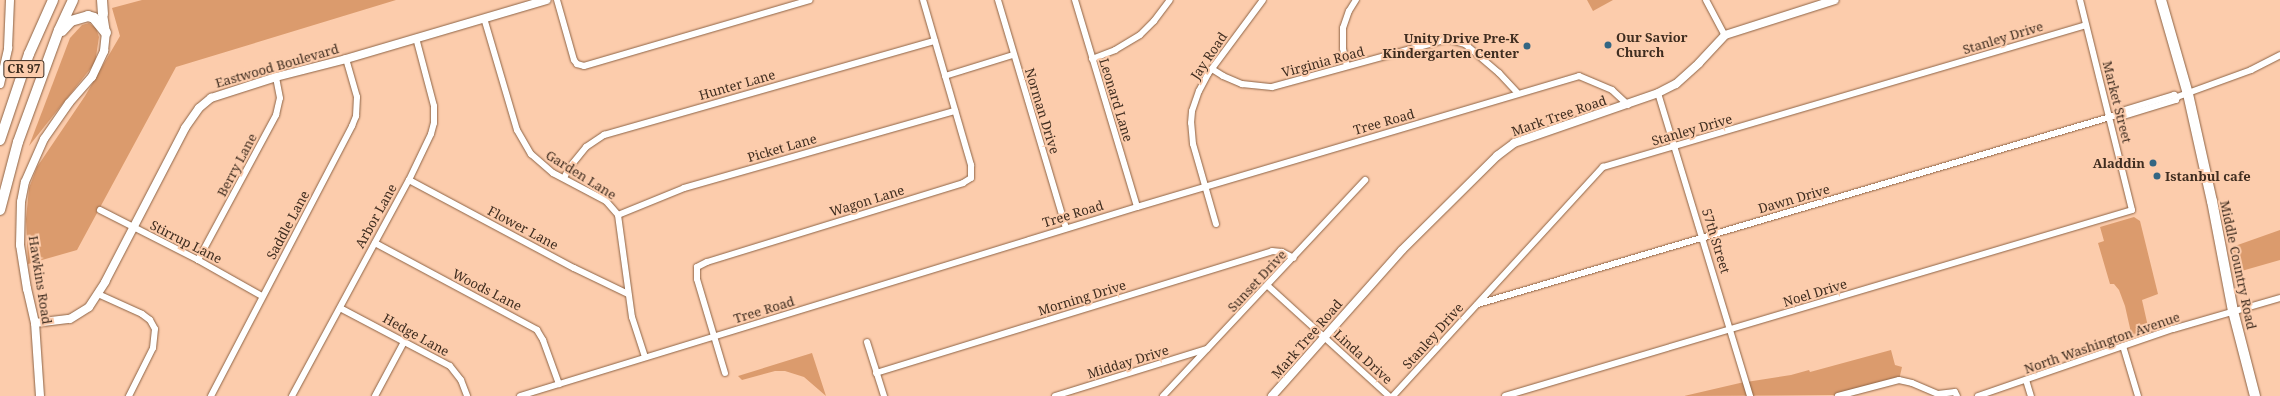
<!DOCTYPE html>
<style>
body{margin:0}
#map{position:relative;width:2280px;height:396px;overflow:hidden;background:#fcccac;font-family:"Noto Serif",serif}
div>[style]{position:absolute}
.green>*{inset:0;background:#db9b6d}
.roads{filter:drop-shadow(0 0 1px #8d6345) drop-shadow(0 0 1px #8d6345)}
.minor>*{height:6px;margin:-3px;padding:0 3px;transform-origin:3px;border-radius:3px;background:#fff}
.tertiary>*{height:8px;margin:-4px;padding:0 4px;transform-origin:4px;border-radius:4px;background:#fff}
.primary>*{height:10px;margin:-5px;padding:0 5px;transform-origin:5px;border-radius:5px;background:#fff}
.trunk>*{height:10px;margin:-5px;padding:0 5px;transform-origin:5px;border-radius:5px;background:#fff}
.dots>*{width:11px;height:11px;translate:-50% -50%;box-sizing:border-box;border:2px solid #fcccac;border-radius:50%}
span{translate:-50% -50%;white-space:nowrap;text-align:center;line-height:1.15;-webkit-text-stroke:4px #fcccac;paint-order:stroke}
.shield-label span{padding:1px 3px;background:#fcccac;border:1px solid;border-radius:3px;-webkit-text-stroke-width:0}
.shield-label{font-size:12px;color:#3f2d20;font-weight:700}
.poi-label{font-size:13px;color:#3f2d20;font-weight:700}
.left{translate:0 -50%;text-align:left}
.right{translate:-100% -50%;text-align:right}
.street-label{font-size:13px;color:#3f2d20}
</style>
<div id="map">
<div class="green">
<i style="clip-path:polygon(142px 0,396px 0,176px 67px,77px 250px,28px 264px,26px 219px,29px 188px,37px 167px,85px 96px,120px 36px,112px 8px)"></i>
<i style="clip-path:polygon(1587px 0,1613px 0,1593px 11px)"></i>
<i style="clip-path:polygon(89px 23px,96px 28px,99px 37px,95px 63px,29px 146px,70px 38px,82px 25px)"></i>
<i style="clip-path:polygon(2134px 217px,2140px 221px,2158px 294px,2142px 300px,2149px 331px,2132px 337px,2125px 306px,2119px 290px,2114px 284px,2110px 284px,2098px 243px,2104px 241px,2100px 227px)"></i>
<i style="clip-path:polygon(2280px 230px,2280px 260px,2238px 272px,2232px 247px)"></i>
<i style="clip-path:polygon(1891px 350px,1895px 365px,1902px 367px,1899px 380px,1839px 395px,1684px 396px,1740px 383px,1791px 375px,1809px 370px,1810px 372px)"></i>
<i style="clip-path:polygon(812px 353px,826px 396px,804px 377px,785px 371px,775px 371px,742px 380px,738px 376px)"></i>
</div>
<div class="roads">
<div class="minor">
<i style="left:557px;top:0;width:62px;rotate:74.2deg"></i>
<i style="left:574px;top:60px;width:5px;rotate:53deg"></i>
<i style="left:577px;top:64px;width:7px;rotate:16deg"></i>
<i style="left:584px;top:66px;width:235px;rotate:-16.3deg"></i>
<i style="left:998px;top:0;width:238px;rotate:73.4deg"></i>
<i style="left:1075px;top:0;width:216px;rotate:73.3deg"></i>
<i style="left:1706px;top:0;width:40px;rotate:62deg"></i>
<i style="left:484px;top:18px;width:117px;rotate:73.6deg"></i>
<i style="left:517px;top:130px;width:28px;rotate:60deg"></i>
<i style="left:531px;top:154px;width:29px;rotate:41deg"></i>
<i style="left:553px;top:173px;width:60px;rotate:27.8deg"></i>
<i style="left:606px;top:201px;width:18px;rotate:49deg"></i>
<i style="left:618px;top:215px;width:103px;rotate:82.2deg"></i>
<i style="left:632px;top:317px;width:42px;rotate:72deg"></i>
<i style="left:1092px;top:59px;width:25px;rotate:-21deg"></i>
<i style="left:1115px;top:50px;width:29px;rotate:-31deg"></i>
<i style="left:1140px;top:35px;width:20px;rotate:-45deg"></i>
<i style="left:1154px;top:21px;width:26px;rotate:-53deg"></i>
<i style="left:1347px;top:66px;width:18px;rotate:-103deg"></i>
<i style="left:1343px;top:48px;width:20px;rotate:-90deg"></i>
<i style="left:1343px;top:28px;width:18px;rotate:-71deg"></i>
<i style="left:1349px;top:11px;width:13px;rotate:-58deg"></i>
<i style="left:1212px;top:69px;width:13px;rotate:32deg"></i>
<i style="left:1223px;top:76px;width:21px;rotate:23deg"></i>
<i style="left:1242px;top:84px;width:30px;rotate:6deg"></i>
<i style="left:1272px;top:87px;width:181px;rotate:-15.3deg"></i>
<i style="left:1447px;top:39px;width:19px;rotate:16deg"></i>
<i style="left:1465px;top:44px;width:45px;rotate:40.5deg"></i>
<i style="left:1499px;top:73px;width:26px;rotate:47deg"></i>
<i style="left:945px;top:76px;width:71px;rotate:-17.2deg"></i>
<i style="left:1658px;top:93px;width:317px;rotate:73.1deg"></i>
<i style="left:2174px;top:95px;width:4px;rotate:34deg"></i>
<i style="left:2177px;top:97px;width:3px;rotate:108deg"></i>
<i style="left:2176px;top:100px;width:59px;rotate:163.1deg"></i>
<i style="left:2120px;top:117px;width:4px;rotate:-146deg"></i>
<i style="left:2117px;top:115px;width:3px;rotate:-72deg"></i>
<i style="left:2118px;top:112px;width:59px;rotate:-16.9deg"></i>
<i style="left:2177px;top:97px;width:79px;rotate:-20deg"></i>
<i style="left:2251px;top:70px;width:33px;rotate:-27deg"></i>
<i style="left:564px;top:178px;width:11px;rotate:-63deg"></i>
<i style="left:569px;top:168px;width:27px;rotate:-51deg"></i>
<i style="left:586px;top:147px;width:22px;rotate:-34deg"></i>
<i style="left:604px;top:135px;width:344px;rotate:-15.9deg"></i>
<i style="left:409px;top:180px;width:187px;rotate:28.1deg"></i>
<i style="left:574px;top:268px;width:60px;rotate:25.7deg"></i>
<i style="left:100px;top:210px;width:110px;rotate:27deg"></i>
<i style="left:198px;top:260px;width:73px;rotate:29.4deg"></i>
<i style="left:618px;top:215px;width:71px;rotate:-22.2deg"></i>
<i style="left:684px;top:188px;width:282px;rotate:-15.9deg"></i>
<i style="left:1216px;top:224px;width:83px;rotate:-106deg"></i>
<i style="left:1193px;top:144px;width:21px;rotate:-95deg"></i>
<i style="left:1191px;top:123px;width:12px;rotate:-85deg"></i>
<i style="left:1192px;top:111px;width:21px;rotate:-71deg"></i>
<i style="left:1199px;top:91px;width:19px;rotate:-62deg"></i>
<i style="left:1208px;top:74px;width:92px;rotate:-53.4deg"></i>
<i style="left:375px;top:243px;width:184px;rotate:28.2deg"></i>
<i style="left:537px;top:330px;width:12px;rotate:59deg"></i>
<i style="left:543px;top:340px;width:47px;rotate:70deg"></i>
<i style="left:198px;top:260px;width:165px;rotate:-61.7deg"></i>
<i style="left:276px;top:115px;width:17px;rotate:-77deg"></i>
<i style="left:280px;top:98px;width:21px;rotate:-101deg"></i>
<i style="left:1268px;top:286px;width:164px;rotate:42.3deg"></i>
<i style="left:98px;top:294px;width:48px;rotate:24.4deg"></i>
<i style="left:142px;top:314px;width:10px;rotate:37deg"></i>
<i style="left:150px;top:320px;width:10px;rotate:61deg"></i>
<i style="left:155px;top:329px;width:19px;rotate:96deg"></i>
<i style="left:153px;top:348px;width:54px;rotate:116.6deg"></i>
<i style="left:1478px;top:304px;width:666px;rotate:-16.48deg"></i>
<i style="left:340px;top:308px;width:124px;rotate:27.8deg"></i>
<i style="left:450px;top:366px;width:18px;rotate:52deg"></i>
<i style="left:461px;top:380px;width:17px;rotate:69deg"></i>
<i style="left:867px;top:342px;width:57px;rotate:72.5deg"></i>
<i style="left:2123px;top:346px;width:52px;rotate:73.3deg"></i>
<i style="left:725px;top:373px;width:98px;rotate:-106.6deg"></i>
<i style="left:697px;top:279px;width:12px;rotate:-90deg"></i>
<i style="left:697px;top:267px;width:11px;rotate:-27deg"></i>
<i style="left:707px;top:262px;width:268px;rotate:-17.1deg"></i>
<i style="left:963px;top:183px;width:9px;rotate:-32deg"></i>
<i style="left:971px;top:178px;width:13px;rotate:-90deg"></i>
<i style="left:971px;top:165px;width:172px;rotate:-106.2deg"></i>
<i style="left:876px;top:373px;width:414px;rotate:-17.1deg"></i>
<i style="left:1272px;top:251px;width:10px;rotate:6deg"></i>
<i style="left:1282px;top:252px;width:13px;rotate:27deg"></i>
<i style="left:2026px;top:380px;width:17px;rotate:73deg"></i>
<i style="left:211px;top:396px;width:305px;rotate:-62.4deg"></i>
<i style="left:352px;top:126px;width:11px;rotate:-68deg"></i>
<i style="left:356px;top:116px;width:19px;rotate:-87deg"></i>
<i style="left:357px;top:97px;width:40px;rotate:-106deg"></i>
<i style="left:292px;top:396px;width:246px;rotate:-61.6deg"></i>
<i style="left:409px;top:180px;width:51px;rotate:-64.4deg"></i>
<i style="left:431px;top:134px;width:11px;rotate:-75deg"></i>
<i style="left:434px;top:123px;width:17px;rotate:-90deg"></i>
<i style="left:434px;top:106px;width:70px;rotate:-104.8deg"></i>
<i style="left:375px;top:396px;width:61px;rotate:-61.8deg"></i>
<i style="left:520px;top:396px;width:645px;rotate:-17.03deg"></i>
<i style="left:1137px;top:207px;width:461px;rotate:-16.5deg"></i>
<i style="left:1579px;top:76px;width:36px;rotate:23deg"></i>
<i style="left:1612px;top:90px;width:22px;rotate:43deg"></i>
<i style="left:1055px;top:396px;width:159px;rotate:-17.2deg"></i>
<i style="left:1163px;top:396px;width:296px;rotate:-46.9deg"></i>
<i style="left:1393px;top:396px;width:311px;rotate:-47.5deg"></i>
<i style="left:1603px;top:167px;width:503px;rotate:-16.38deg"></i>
<i style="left:1505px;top:396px;width:654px;rotate:-16.52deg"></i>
<i style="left:2132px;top:210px;width:216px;rotate:-103.9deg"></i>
<i style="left:1838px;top:396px;width:63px;rotate:-14.7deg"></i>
<i style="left:1899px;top:380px;width:13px;rotate:13deg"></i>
<i style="left:1912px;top:383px;width:28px;rotate:23deg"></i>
<i style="left:1938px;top:394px;width:17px;rotate:-7deg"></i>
<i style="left:1955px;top:392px;width:4px;rotate:63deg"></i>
<i style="left:1978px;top:396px;width:206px;rotate:-19deg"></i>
<i style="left:2173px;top:329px;width:111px;rotate:-16.2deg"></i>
</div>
<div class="tertiary">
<i style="left:0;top:84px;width:37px;rotate:-77deg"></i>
<i style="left:8px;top:48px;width:48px;rotate:-87.6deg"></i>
<i style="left:35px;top:323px;width:35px;rotate:-7deg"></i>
<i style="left:70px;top:319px;width:22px;rotate:-32deg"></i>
<i style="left:89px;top:307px;width:30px;rotate:-57deg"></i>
<i style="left:105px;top:282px;width:174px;rotate:-62.5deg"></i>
<i style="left:185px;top:128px;width:24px;rotate:-55deg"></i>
<i style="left:199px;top:108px;width:16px;rotate:-40deg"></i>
<i style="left:211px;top:98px;width:68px;rotate:-17.9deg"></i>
<i style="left:276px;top:77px;width:72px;rotate:-14.4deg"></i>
<i style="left:346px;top:59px;width:209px;rotate:-16.4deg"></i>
<i style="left:40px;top:396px;width:73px;rotate:-93.9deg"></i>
<i style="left:35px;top:323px;width:35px;rotate:-103deg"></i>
<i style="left:27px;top:289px;width:45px;rotate:-99deg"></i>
<i style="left:20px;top:245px;width:43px;rotate:-88.7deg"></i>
<i style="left:21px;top:202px;width:20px;rotate:-79deg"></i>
<i style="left:25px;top:182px;width:47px;rotate:-66.2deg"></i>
<i style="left:44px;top:139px;width:44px;rotate:-55.2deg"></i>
<i style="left:69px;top:103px;width:35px;rotate:-49deg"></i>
<i style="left:92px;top:77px;width:29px;rotate:-65deg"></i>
<i style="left:104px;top:51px;width:18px;rotate:-84deg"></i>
<i style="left:106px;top:33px;width:24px;rotate:-99deg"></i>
<i style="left:1272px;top:396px;width:195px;rotate:-48.3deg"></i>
<i style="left:1402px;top:250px;width:134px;rotate:-44.7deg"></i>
<i style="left:1497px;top:156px;width:21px;rotate:-37deg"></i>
<i style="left:1514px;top:143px;width:152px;rotate:-19.1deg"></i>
<i style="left:1658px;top:93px;width:20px;rotate:-27deg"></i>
<i style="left:1676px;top:84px;width:31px;rotate:-42deg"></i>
<i style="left:1699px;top:63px;width:38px;rotate:-47deg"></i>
<i style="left:1725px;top:35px;width:115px;rotate:-17.7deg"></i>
</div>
<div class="primary">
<i style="left:2161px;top:0;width:98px;rotate:74deg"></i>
<i style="left:2188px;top:94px;width:110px;rotate:77.4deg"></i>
<i style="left:2212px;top:201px;width:112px;rotate:79.2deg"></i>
<i style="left:2233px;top:311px;width:88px;rotate:75.5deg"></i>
</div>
<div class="trunk">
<i style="left:102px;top:0;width:14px;rotate:86deg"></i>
<i style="left:62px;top:31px;width:13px;rotate:-48deg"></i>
<i style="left:71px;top:21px;width:18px;rotate:-16deg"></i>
<i style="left:88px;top:16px;width:6px;rotate:18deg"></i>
<i style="left:94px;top:18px;width:19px;rotate:51deg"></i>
<i style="left:0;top:140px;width:91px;rotate:-71.4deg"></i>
<i style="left:29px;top:54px;width:59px;rotate:-66deg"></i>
<i style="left:0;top:210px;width:70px;rotate:-75.2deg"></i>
<i style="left:18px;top:142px;width:119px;rotate:-69.9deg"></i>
<i style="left:59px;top:30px;width:33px;rotate:-65deg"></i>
</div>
</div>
<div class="dots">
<i style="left:1608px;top:45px;background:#336683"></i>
<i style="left:1527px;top:46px;background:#336683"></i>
<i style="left:2153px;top:163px;background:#336683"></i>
<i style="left:2157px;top:176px;background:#336683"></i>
</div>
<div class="shield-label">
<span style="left:24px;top:69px">CR 97</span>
</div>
<div class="poi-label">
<span class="left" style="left:1616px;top:45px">Our Savior<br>Church</span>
<span class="right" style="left:1519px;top:46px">Unity Drive Pre-K<br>Kindergarten Center</span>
<span class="right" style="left:2145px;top:163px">Aladdin</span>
<span class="left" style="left:2165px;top:176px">Istanbul cafe</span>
</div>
<div class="street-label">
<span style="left:2003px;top:38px;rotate:-17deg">Stanley Drive</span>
<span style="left:1209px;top:56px;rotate:-56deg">Jay Road</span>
<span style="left:1323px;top:62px;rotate:-15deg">Virginia Road</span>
<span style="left:277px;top:66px;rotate:-16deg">Eastwood Boulevard</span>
<span style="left:737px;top:85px;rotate:-16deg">Hunter Lane</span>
<span style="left:1116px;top:100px;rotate:73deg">Leonard Lane</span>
<span style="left:2117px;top:102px;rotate:76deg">Market Street</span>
<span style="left:1042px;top:111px;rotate:73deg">Norman Drive</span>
<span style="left:1559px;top:116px;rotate:-19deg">Mark Tree Road</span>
<span style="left:1384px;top:122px;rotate:-16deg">Tree Road</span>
<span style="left:1692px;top:130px;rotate:-16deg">Stanley Drive</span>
<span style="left:782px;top:148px;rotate:-16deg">Picket Lane</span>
<span style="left:237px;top:165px;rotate:-62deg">Berry Lane</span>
<span style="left:581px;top:175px;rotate:32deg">Garden Lane</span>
<span style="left:1794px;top:199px;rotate:-16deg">Dawn Drive</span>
<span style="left:867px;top:201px;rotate:-17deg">Wagon Lane</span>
<span style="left:1073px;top:214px;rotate:-17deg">Tree Road</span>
<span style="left:376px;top:216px;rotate:-61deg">Arbor Lane</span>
<span style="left:288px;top:225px;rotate:-62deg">Saddle Lane</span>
<span style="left:523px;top:228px;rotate:28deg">Flower Lane</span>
<span style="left:1716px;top:241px;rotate:73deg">57th Street</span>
<span style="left:186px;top:242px;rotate:27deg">Stirrup Lane</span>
<span style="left:2238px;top:265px;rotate:78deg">Middle Country Road</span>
<span style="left:40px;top:280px;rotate:81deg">Hawkins Road</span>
<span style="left:1257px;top:281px;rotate:-47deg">Sunset Drive</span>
<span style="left:487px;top:290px;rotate:27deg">Woods Lane</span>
<span style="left:1815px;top:293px;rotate:-17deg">Noel Drive</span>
<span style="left:1082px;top:298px;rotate:-17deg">Morning Drive</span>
<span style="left:764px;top:310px;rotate:-17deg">Tree Road</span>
<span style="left:416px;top:335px;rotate:29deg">Hedge Lane</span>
<span style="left:1433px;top:336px;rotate:-48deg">Stanley Drive</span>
<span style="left:1307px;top:339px;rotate:-49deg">Mark Tree Road</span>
<span style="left:2102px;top:343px;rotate:-19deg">North Washington Avenue</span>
<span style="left:1363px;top:357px;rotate:42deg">Linda Drive</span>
<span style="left:1128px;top:362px;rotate:-17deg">Midday Drive</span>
</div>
</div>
